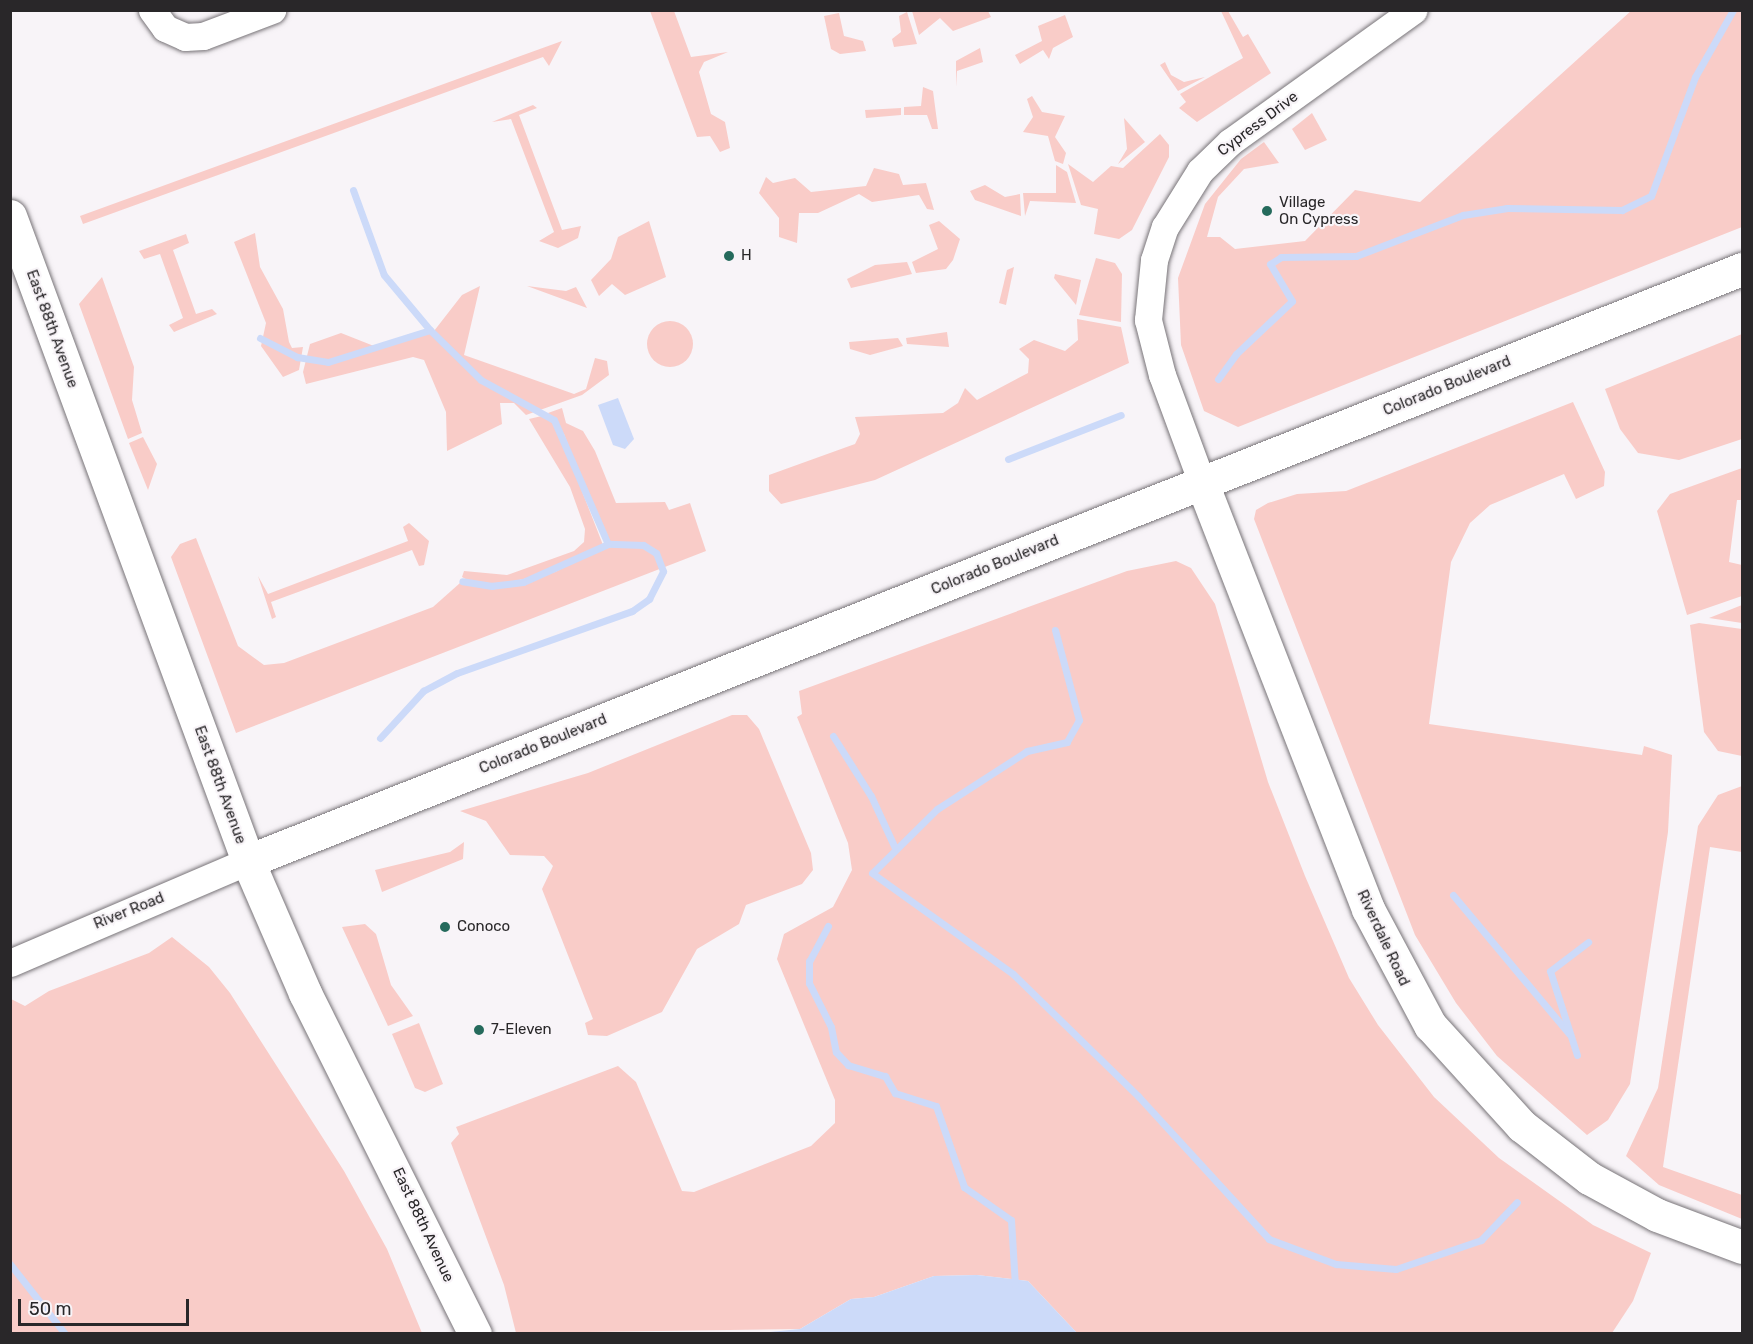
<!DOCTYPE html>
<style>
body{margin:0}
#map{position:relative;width:1753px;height:1344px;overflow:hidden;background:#f8f4f8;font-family:Rubik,sans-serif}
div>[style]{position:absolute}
.green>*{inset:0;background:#f9ccc8}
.round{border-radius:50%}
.water>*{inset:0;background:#ccdaf9}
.stream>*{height:7px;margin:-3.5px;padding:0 3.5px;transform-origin:3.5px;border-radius:3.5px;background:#ccdaf9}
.roads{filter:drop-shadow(0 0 2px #787478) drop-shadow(0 0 2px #787478)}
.minor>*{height:27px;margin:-13.5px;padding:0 13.5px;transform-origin:13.5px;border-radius:13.5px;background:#fff}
.tertiary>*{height:33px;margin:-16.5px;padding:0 16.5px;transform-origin:16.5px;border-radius:16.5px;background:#fff}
.secondary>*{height:33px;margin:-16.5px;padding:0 16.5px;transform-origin:16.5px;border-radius:16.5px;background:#fff}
.primary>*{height:33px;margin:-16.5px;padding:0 16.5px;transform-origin:16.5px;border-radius:16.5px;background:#fff}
.dots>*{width:16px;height:16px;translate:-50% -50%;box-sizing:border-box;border:3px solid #f8f4f8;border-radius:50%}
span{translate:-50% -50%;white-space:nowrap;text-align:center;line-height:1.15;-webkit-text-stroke:4.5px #f8f4f8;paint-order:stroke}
.street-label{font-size:15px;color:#292729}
.poi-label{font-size:15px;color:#292729}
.left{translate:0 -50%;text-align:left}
.frame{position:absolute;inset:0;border:12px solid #292729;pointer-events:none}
.scale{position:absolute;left:18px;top:1299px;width:171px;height:27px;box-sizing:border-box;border:3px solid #292729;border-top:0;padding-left:8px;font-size:18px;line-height:21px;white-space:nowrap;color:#292729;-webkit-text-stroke:4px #f8f4f8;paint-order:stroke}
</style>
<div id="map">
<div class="green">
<i style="clip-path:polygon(932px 10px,988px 11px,991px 17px,953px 31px,940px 18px,919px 35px,912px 11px)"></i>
<i style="clip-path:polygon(1632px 10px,1742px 11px,1742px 227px,1238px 427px,1204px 411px,1181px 345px,1178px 278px,1205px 204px,1241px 159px,1264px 142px,1279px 163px,1244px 169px,1218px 197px,1207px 237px,1220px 237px,1235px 249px,1305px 241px,1355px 190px,1420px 202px)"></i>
<i style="clip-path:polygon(650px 11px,674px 11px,691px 57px,728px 52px,704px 62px,699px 72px,711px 114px,725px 122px,730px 148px,720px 152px,710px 136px,697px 137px)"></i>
<i style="clip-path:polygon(1221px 11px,1228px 11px,1243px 37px,1248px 34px,1271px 73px,1197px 122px,1179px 108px,1186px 102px,1180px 94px,1243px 58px)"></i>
<i style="clip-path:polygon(907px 12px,917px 44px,894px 47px,892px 39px,901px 32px,899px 16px)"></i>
<i style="clip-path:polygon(839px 13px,844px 36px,863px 41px,866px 51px,840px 54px,831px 49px,824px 16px)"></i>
<i style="clip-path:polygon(1065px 15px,1073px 37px,1053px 48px,1049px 59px,1043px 50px,1020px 64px,1015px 55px,1042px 41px,1038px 26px)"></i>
<i style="clip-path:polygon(562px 41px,549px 66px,543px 57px,83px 224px,80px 216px)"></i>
<i style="clip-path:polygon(980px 48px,983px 62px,957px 71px,956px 87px,956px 61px)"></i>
<i style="clip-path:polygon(1165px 62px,1171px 75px,1184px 82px,1205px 77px,1178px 91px,1160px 65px)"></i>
<i style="clip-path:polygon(923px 87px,933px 91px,938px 129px,932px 129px,927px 115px,904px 115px,904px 107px,921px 106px)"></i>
<i style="clip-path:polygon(1032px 96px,1042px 112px,1065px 116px,1055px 137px,1066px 153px,1063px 164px,1055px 161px,1048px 136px,1023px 132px,1033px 117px,1027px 99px)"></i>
<i style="clip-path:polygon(533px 105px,537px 108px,519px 115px,562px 230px,581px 226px,578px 238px,558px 248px,539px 241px,554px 232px,511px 119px,492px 122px)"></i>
<i style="clip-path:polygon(901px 108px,901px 115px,866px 118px,865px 110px)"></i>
<i style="clip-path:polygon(1312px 113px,1327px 140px,1305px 150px,1292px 129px)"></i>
<i style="clip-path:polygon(1124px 118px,1145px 142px,1118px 164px,1127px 149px)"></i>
<i style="clip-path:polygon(1160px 134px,1169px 145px,1169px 157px,1132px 230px,1119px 239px,1094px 234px,1098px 209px,1081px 205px,1068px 164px,1093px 182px,1111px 166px,1123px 168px)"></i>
<i style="clip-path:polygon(1056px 165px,1067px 172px,1076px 203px,1030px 201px,1025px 216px,1023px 193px,1056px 193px)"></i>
<i style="clip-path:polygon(874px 168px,899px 174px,903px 185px,926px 183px,934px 210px,927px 209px,919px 195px,872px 202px,859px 194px,818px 213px,799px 213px,797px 243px,779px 237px,779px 218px,759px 193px,766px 177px,773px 183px,795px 178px,811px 192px,866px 186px)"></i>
<i style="clip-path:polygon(985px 185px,1005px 197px,1020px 194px,1021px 216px,975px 200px,970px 191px)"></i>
<i style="clip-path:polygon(649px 221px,666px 277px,625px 295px,612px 284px,599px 296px,591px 280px,611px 259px,618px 237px)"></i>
<i style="clip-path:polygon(939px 221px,960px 239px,953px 260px,946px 269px,916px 273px,912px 262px,938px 249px,929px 225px)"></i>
<i style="clip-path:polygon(255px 233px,260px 267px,283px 309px,289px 342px,292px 348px,303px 347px,299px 370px,283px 377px,261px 346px,266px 323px,234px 242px)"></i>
<i style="clip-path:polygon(186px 234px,189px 243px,173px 250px,196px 314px,212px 309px,217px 314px,174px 332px,169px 325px,183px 318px,160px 254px,144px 259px,139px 251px)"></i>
<i style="clip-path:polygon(1096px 258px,1115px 263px,1122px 274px,1121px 322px,1079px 315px)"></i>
<i style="clip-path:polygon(907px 262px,912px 274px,851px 288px,847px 279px,875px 265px)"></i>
<i style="clip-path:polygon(1014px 267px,1006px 305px,999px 303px,1007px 270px)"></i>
<i style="clip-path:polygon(1055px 274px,1081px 280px,1076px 305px,1054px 278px)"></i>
<i style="clip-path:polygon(102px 277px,134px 367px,132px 400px,142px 433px,128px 439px,79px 304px)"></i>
<i style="clip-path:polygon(480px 286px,464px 355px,574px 394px,586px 389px,595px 358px,607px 361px,609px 375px,582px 395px,526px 415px,514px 403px,500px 403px,502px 424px,447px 451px,446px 412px,424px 360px,413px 357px,306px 384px,303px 372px,310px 344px,341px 333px,379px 348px,409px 334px,434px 331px,462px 295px)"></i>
<i style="clip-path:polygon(527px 286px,566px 291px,576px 287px,587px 308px)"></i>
<i style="clip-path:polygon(1077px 319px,1121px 327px,1129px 363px,875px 480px,781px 504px,769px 491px,769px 475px,855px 444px,860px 434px,855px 417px,943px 413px,958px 403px,965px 388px,977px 400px,1028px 373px,1029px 359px,1019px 349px,1034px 340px,1065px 351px,1078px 340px)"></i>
<i class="round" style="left:647px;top:321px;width:46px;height:46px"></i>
<i style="clip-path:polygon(947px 332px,949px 347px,907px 344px,906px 338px)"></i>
<i style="clip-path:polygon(1742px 334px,1742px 439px,1679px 460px,1638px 453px,1620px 429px,1605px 389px)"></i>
<i style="clip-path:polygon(898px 338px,903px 346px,870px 355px,850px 349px,849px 342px)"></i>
<i style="clip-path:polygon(1573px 402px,1605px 472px,1604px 486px,1576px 499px,1564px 474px,1490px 505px,1470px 523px,1451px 562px,1429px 724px,1642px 755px,1644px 746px,1672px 755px,1668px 832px,1630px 1084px,1608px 1120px,1587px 1135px,1497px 1056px,1456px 1003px,1415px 935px,1254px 519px,1256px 510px,1268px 503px,1297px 494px,1346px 491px)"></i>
<i style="clip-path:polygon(562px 408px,566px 423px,583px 431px,595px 451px,616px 503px,665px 502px,669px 510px,690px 503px,706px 551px,236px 733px,171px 557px,180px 544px,196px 538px,238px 646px,264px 665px,284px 663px,433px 607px,460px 583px,502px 588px,555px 572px,611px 544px,590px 505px,564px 434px,548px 413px)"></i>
<i style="clip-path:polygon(546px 415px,557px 427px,603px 545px,528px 578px,496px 585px,471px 582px,462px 577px,464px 571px,507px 575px,574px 551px,584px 542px,585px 529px,570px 487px,529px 419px)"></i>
<i style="clip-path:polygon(143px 437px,157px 464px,148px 490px,129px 443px)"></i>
<i style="clip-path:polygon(1742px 468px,1742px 500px,1737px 500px,1729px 562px,1742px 565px,1742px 596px,1687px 615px,1657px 511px,1670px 494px)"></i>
<i style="clip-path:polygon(409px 523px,429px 541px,424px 565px,419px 566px,412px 550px,271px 602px,276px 617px,272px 619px,258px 576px,268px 594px,408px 541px,403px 527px)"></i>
<i style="clip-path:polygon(1176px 561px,1191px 568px,1215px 604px,1268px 782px,1305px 876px,1349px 978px,1378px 1025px,1434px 1097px,1499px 1158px,1593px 1225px,1651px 1253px,1633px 1301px,1612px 1333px,1077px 1333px,1028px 1281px,977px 1275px,934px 1276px,874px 1297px,851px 1299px,800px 1329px,516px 1333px,504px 1285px,451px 1143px,459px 1134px,456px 1127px,618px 1066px,636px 1082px,682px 1191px,694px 1192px,811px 1146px,835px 1123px,835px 1100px,777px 959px,784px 934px,833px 907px,852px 870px,848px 843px,797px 717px,802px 714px,799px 691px,1127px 571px)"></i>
<i style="clip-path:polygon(1742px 605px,1742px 623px,1709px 618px)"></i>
<i style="clip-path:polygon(1699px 623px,1742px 629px,1742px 756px,1718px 751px,1704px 732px,1690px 625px)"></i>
<i style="clip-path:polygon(732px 715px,747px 715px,759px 729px,811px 853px,813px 870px,802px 884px,746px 905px,739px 924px,697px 949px,662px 1012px,607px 1036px,588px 1035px,585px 1023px,593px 1019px,542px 889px,553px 866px,544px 856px,510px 855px,486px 821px,460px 811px,588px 773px)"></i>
<i style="clip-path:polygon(1742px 786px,1742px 852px,1710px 847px,1663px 1167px,1742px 1195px,1742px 1219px,1659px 1185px,1626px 1156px,1658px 1088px,1698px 826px,1718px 795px)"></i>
<i style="clip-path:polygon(464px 842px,463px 859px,382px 892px,375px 870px,450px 852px)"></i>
<i style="clip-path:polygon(365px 924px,376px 934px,391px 985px,413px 1016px,388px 1026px,342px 927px)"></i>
<i style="clip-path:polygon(172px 937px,209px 967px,230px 993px,344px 1171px,387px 1249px,422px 1333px,11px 1333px,11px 999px,25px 1006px,49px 991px,149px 953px)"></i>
<i style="clip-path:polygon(419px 1023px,443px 1084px,425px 1092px,415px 1088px,392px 1034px)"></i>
</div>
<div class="water">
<i style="clip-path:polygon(618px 398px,634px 439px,625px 449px,613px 445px,598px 405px)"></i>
<i style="clip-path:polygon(977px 1275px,1028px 1281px,1077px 1333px,759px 1333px,800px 1329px,851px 1299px,874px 1297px,934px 1276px)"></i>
</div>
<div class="stream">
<i style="left:353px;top:190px;width:90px;rotate:70deg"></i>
<i style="left:384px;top:275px;width:72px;rotate:50.1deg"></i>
<i style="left:260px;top:338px;width:42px;rotate:27.2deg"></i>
<i style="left:297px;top:357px;width:31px;rotate:9deg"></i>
<i style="left:328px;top:362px;width:107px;rotate:-17.4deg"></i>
<i style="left:430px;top:330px;width:71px;rotate:44.4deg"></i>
<i style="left:481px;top:380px;width:83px;rotate:28.7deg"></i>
<i style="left:554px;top:420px;width:135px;rotate:66.5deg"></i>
<i style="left:1218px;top:379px;width:31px;rotate:-54deg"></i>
<i style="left:1236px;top:354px;width:77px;rotate:-43.4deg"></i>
<i style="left:1292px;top:301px;width:43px;rotate:-120.7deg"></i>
<i style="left:1270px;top:264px;width:13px;rotate:-32deg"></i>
<i style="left:1281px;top:257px;width:75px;rotate:-0.8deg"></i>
<i style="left:1356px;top:256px;width:115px;rotate:-21deg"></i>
<i style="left:1463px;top:215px;width:45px;rotate:-9deg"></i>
<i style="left:1507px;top:208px;width:115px;rotate:1deg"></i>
<i style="left:1622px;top:210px;width:32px;rotate:-26deg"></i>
<i style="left:1651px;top:196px;width:127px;rotate:-69.7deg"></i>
<i style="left:1695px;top:77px;width:77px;rotate:-60.4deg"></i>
<i style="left:1008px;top:459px;width:121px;rotate:-21.3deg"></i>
<i style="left:1055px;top:630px;width:93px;rotate:75.1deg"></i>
<i style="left:1079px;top:720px;width:25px;rotate:119deg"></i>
<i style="left:1067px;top:742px;width:41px;rotate:167.3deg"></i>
<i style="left:1027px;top:751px;width:107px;rotate:147.2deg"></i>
<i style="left:937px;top:809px;width:91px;rotate:135.4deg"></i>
<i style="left:872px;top:873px;width:173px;rotate:35.6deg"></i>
<i style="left:1013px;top:974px;width:175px;rotate:44.3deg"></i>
<i style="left:1138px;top:1096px;width:194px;rotate:47.5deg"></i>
<i style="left:1269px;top:1239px;width:72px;rotate:20.5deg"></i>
<i style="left:1336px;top:1264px;width:60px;rotate:4.8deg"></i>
<i style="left:1396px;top:1269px;width:90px;rotate:-18.8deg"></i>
<i style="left:1481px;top:1240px;width:52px;rotate:-46.5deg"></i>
<i style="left:833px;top:736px;width:71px;rotate:57.7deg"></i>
<i style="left:871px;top:796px;width:57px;rotate:65.2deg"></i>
<i style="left:380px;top:738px;width:64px;rotate:-47.5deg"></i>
<i style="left:423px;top:691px;width:38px;rotate:-28deg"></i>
<i style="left:457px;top:673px;width:186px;rotate:-19.5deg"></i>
<i style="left:632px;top:611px;width:21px;rotate:-35deg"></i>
<i style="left:649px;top:599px;width:31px;rotate:-63deg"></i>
<i style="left:663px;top:571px;width:19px;rotate:-111deg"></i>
<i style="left:656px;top:553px;width:15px;rotate:-148deg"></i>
<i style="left:643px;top:545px;width:35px;rotate:-178deg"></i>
<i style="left:608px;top:544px;width:93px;rotate:155.9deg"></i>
<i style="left:523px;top:582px;width:31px;rotate:173deg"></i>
<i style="left:492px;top:586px;width:30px;rotate:-171deg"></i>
<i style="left:1453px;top:895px;width:182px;rotate:50.1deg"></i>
<i style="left:828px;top:926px;width:40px;rotate:118deg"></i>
<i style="left:809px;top:961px;width:22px;rotate:90deg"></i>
<i style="left:809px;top:983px;width:49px;rotate:63.4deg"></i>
<i style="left:831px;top:1027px;width:25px;rotate:79deg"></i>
<i style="left:836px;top:1052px;width:18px;rotate:47deg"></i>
<i style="left:848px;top:1065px;width:39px;rotate:17deg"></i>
<i style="left:885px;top:1076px;width:20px;rotate:60deg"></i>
<i style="left:895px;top:1093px;width:43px;rotate:17.6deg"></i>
<i style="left:936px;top:1106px;width:86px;rotate:70.9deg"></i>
<i style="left:964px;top:1187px;width:57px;rotate:35.1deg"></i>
<i style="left:1011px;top:1220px;width:65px;rotate:86.5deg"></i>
<i style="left:1577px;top:1055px;width:88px;rotate:-107.8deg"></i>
<i style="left:1550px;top:971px;width:48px;rotate:-37.3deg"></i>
<i style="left:10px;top:1264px;width:89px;rotate:51.8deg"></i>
</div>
<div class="roads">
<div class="minor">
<i style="left:152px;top:10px;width:22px;rotate:54deg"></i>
<i style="left:165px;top:28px;width:22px;rotate:24deg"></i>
<i style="left:185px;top:37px;width:18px;rotate:-3deg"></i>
<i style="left:203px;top:36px;width:74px;rotate:-20.6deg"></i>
<i style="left:1202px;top:483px;width:115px;rotate:-110.3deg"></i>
<i style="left:1162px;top:375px;width:57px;rotate:-104.3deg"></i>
<i style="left:1148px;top:320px;width:60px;rotate:-84.3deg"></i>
<i style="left:1154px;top:260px;width:35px;rotate:-72deg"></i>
<i style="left:1165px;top:227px;width:66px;rotate:-58deg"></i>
<i style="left:1200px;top:171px;width:42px;rotate:-44deg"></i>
<i style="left:1230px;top:142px;width:226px;rotate:-35.7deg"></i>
<i style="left:10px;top:963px;width:259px;rotate:-23.2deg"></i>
</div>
<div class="tertiary">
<i style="left:1202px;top:483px;width:457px;rotate:68.7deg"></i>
<i style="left:1368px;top:909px;width:132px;rotate:61.9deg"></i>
<i style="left:1430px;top:1025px;width:137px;rotate:47.7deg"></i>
<i style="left:1522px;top:1126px;width:85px;rotate:37.8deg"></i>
<i style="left:1589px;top:1178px;width:77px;rotate:28.6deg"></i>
<i style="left:1657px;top:1215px;width:91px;rotate:20.6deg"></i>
</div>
<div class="secondary">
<i style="left:10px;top:216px;width:688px;rotate:69.75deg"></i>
</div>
<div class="primary">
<i style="left:475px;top:1334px;width:381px;rotate:-116.5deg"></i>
<i style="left:305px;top:993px;width:144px;rotate:-113.4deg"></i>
<i style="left:248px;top:861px;width:1607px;rotate:-21.62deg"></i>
</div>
</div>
<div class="dots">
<i style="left:1267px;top:211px;background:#256a5c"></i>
<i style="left:729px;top:256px;background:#256a5c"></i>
<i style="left:445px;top:927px;background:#256a5c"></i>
<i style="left:479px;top:1030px;background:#256a5c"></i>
</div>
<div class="street-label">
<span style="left:1258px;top:124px;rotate:-37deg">Cypress Drive</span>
<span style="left:52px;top:329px;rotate:70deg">East 88th Avenue</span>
<span style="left:1447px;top:386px;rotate:-22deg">Colorado Boulevard</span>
<span style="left:995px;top:565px;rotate:-22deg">Colorado Boulevard</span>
<span style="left:543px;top:744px;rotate:-22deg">Colorado Boulevard</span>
<span style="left:220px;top:785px;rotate:70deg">East 88th Avenue</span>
<span style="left:129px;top:911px;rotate:-22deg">River Road</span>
<span style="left:1383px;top:938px;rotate:65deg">Riverdale Road</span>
<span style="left:423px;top:1225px;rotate:65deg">East 88th Avenue</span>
</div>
<div class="poi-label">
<span class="left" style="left:1279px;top:211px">Village<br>On Cypress</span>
<span class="left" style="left:741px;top:256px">H</span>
<span class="left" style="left:457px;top:927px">Conoco</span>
<span class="left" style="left:491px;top:1030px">7-Eleven</span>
</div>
<div class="frame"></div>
<div class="scale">50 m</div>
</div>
